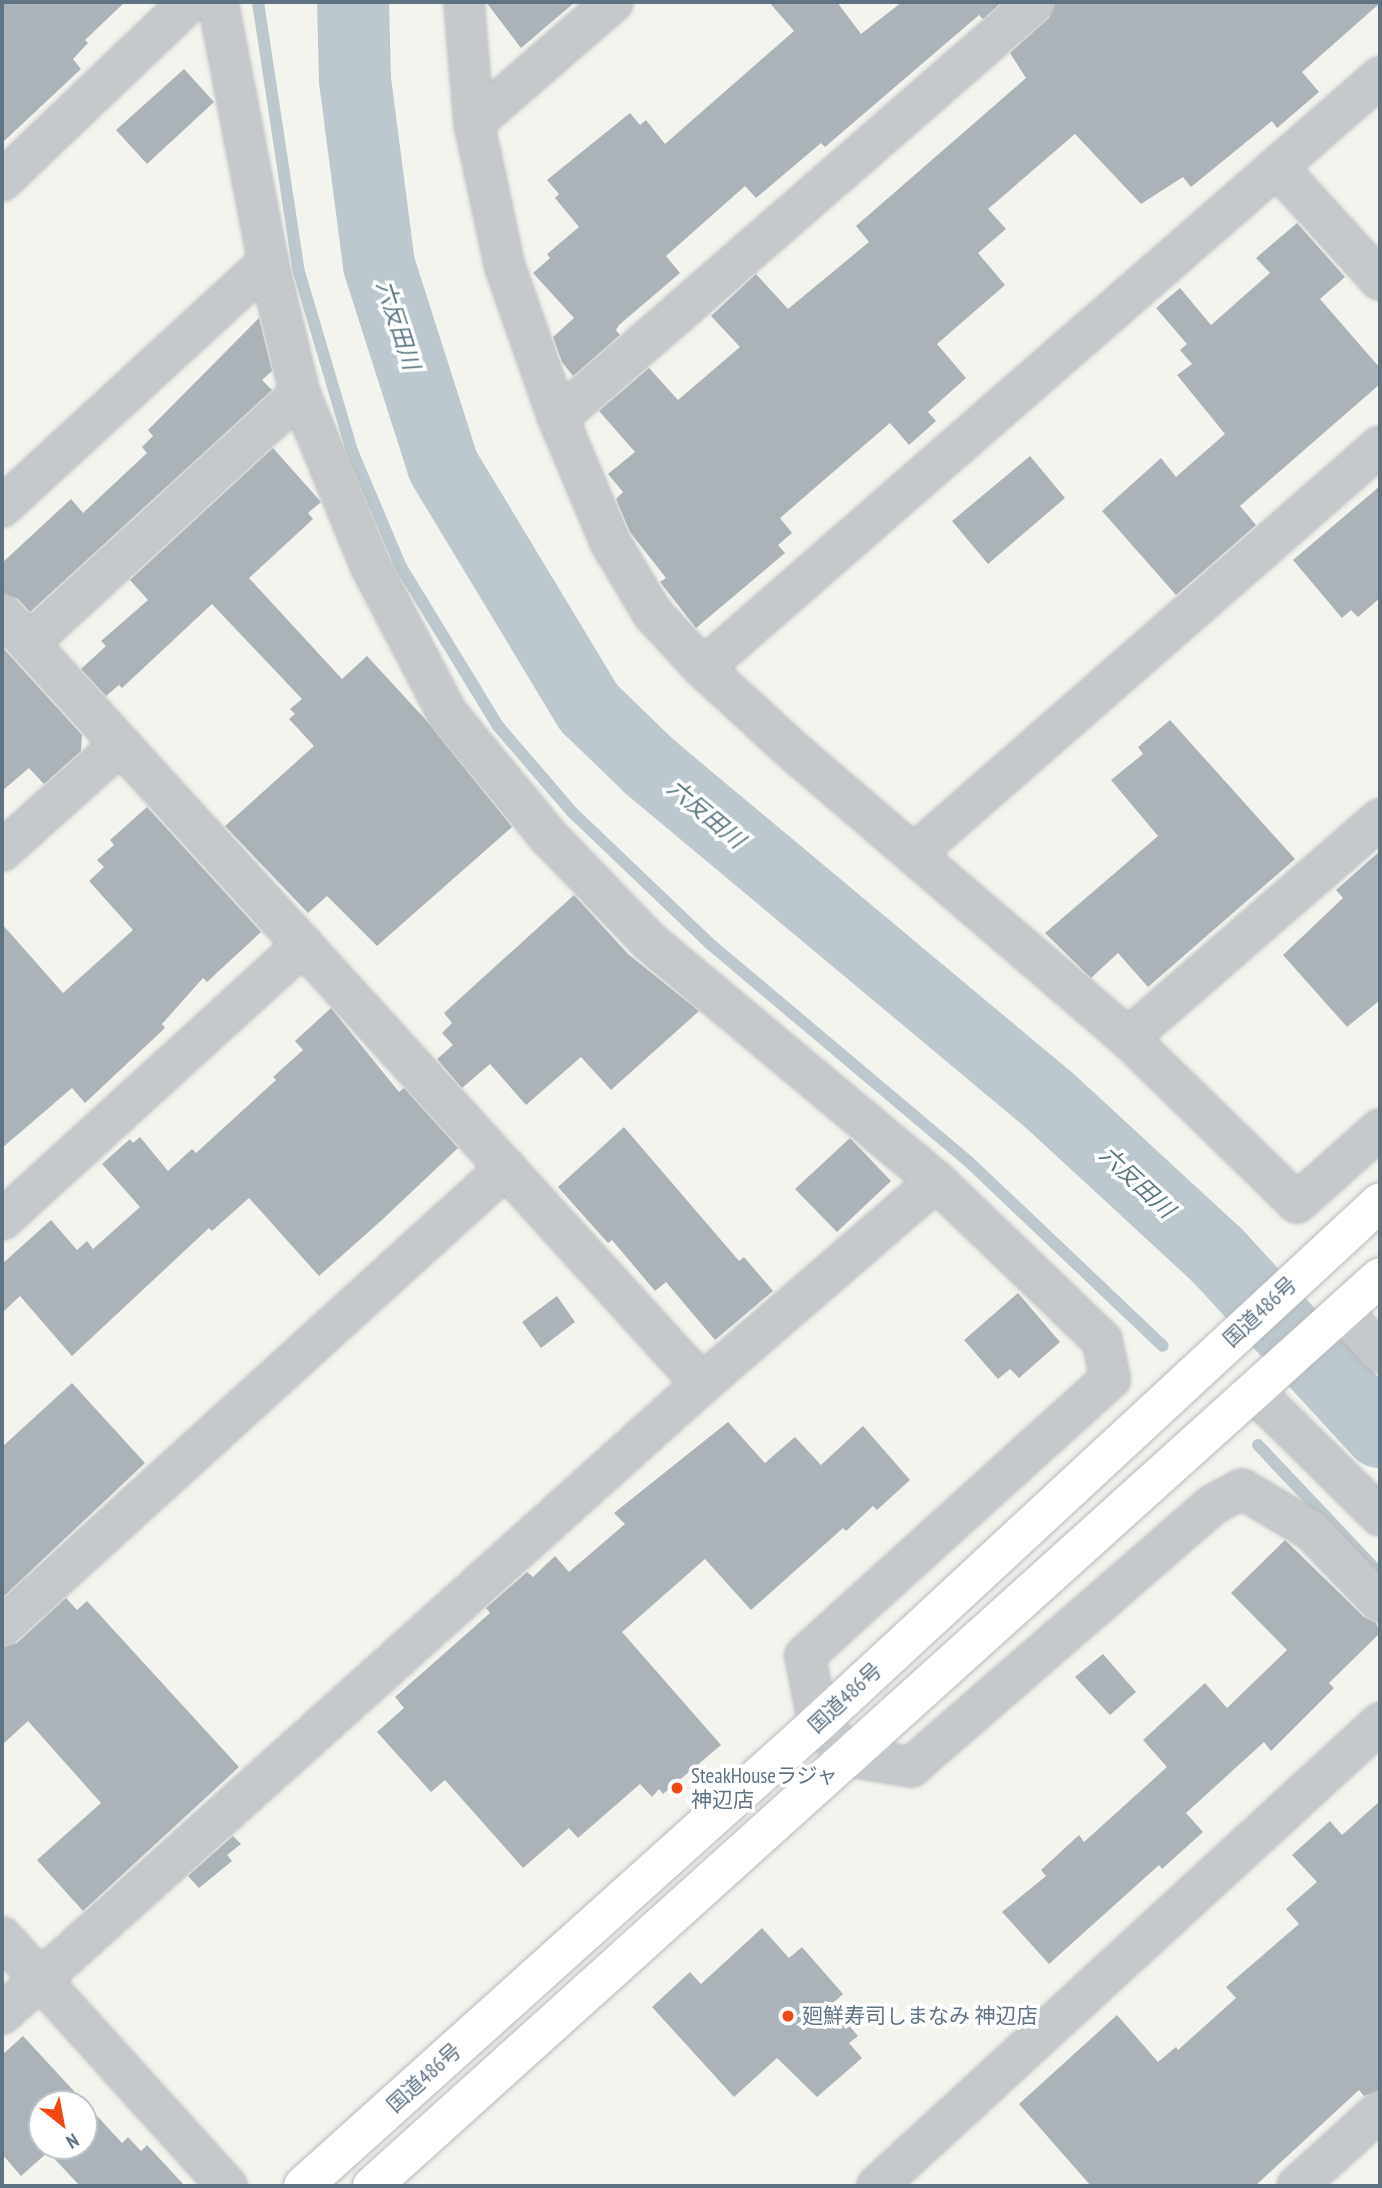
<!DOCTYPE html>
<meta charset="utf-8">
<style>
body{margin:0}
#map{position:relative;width:1382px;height:2188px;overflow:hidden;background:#f4f4ef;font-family:"PT Sans Narrow","Noto Sans JP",sans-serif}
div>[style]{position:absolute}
.stream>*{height:12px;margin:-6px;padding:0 6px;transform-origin:6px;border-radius:6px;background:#bcc8cd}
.river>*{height:72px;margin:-36px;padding:0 36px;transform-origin:36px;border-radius:36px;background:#bcc8cd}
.building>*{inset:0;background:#abb3b8}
.roads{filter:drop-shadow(0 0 2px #b7babd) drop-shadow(0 0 2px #b7babd)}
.minor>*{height:38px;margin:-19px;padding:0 19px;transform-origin:19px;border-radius:19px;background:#c6c9cc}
.highway>*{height:38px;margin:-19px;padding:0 19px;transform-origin:19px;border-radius:19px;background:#fff}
.dots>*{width:19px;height:19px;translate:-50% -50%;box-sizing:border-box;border:4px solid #fff;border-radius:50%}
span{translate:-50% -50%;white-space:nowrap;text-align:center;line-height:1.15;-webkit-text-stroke:7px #fff;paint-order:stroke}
.street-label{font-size:21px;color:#607383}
.poi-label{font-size:21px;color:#607383}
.left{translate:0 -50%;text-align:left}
.water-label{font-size:23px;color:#5b7781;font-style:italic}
.frame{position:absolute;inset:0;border:4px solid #607383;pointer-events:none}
.north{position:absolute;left:28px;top:2090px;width:70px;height:70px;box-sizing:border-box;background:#fff;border:2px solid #bfc7cd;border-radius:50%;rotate:149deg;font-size:19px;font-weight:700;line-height:28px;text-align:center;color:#607383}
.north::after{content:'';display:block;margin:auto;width:24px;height:32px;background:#f24711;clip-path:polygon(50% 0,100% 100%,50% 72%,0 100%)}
</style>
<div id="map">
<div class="stream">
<i style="left:258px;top:2px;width:273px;rotate:81.4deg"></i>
<i style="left:299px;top:272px;width:187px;rotate:73.5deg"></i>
<i style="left:352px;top:451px;width:126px;rotate:67.1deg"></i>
<i style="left:401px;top:567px;width:186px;rotate:58.6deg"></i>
<i style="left:498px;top:726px;width:113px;rotate:49.3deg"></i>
<i style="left:572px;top:812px;width:190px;rotate:43.7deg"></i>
<i style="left:709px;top:943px;width:340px;rotate:40.1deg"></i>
<i style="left:969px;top:1162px;width:267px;rotate:43.5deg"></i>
<i style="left:1258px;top:1445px;width:178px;rotate:46.6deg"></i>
</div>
<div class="river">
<i style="left:353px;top:2px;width:78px;rotate:88.5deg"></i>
<i style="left:355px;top:80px;width:187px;rotate:82.6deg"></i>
<i style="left:379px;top:265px;width:211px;rotate:72.3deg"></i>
<i style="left:443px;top:466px;width:283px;rotate:58.9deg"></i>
<i style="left:589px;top:708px;width:85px;rotate:44deg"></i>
<i style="left:650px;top:767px;width:521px;rotate:39.86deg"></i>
<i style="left:1050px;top:1101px;width:227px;rotate:42.7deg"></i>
<i style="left:1217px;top:1255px;width:241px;rotate:47.4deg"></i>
</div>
<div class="building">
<i style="clip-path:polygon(2px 2px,125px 2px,85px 40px,88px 43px,73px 59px,81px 69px,2px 143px)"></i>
<i style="clip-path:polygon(486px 2px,575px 2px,521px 48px)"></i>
<i style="clip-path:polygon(769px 2px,837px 2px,861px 34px,902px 2px,1002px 2px,983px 19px,979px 15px,825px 147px,821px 143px,756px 198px,745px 186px,666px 256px,680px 273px,619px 325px,616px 330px,620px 335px,573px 376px,562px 362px,553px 337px,574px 318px,533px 273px,550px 258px,547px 254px,579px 227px,555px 198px,559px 194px,547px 180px,630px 113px,640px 125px,646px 120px,665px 144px,794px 31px)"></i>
<i style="clip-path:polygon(1056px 2px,1380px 3px,1302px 72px,1319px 92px,1277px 128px,1272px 121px,1191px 187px,1183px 177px,1141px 204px,1075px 134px,988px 209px,1006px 229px,978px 253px,1005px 285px,937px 344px,966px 378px,928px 412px,936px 421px,909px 445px,890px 423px,780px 518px,792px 533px,778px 545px,785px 553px,696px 628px,660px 582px,666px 578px,630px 532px,616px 499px,623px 492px,608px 474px,635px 452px,599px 411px,649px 368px,678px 400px,740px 347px,711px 316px,756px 274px,788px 309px,869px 242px,856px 226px,1026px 78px,1010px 53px,1049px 18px)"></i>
<i style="clip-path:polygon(184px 69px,214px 102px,147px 164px,116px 130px)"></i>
<i style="clip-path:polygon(1297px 223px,1345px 277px,1320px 299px,1380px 368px,1380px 384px,1240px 506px,1256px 525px,1176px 595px,1102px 511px,1161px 458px,1176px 477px,1225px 434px,1177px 375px,1192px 364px,1180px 350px,1187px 344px,1156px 308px,1180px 288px,1211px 325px,1270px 273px,1256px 258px)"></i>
<i style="clip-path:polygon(259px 318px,272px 371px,262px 380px,272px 390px,30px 612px,18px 599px,2px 593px,2px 563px,71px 499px,83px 513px,147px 453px,142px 447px,153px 436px,148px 430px)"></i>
<i style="clip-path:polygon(273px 448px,321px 502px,308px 513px,313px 519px,249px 578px,342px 679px,367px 656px,425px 719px,512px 827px,377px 946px,327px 896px,308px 913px,225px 826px,314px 746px,289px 719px,295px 714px,290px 709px,302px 699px,212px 604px,122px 688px,119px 685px,106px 696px,81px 669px,106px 646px,101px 641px,148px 600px,130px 580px)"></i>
<i style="clip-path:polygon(1030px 456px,1065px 498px,988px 564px,952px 521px)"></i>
<i style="clip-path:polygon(1380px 486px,1380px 598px,1358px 617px,1351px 610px,1342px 618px,1293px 560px)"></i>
<i style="clip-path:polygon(2px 647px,82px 735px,81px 751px,44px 784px,29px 768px,2px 791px)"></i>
<i style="clip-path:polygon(1170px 720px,1295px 859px,1148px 987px,1118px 953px,1091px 978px,1045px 933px,1158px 836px,1111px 780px,1143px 754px,1138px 747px)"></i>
<i style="clip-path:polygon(147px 807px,261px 932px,207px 982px,203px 978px,162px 1024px,165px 1028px,85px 1103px,72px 1088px,2px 1148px,2px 924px,63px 993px,133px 930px,89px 881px,104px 867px,97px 860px,114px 845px,110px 840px)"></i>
<i style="clip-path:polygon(1380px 851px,1380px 1000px,1347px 1027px,1283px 955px,1343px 898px,1336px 890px)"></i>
<i style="clip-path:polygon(574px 895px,628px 954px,699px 1011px,611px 1090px,581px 1057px,526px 1105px,490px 1064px,462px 1088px,437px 1059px,453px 1045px,442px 1033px,452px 1023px,444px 1013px)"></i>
<i style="clip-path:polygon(331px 1008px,399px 1092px,404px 1088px,458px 1148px,383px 1219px,319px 1276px,249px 1198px,212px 1231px,209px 1228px,72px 1356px,20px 1296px,2px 1313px,2px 1264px,51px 1220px,77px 1250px,87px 1241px,93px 1249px,140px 1207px,102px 1164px,130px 1139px,133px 1143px,140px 1137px,168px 1171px,192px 1149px,196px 1153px,276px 1080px,273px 1077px,303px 1050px,295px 1041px)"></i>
<i style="clip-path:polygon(624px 1127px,739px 1261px,744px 1257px,773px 1291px,715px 1340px,666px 1282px,655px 1291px,612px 1240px,608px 1243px,558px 1187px)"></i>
<i style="clip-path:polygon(850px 1138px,891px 1181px,837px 1232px,795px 1189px)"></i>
<i style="clip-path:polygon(1018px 1293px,1060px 1342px,1019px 1378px,1010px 1369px,998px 1379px,964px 1340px)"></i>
<i style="clip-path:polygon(557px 1296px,575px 1322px,541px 1348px,522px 1322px)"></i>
<i style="clip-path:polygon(72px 1383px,145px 1463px,2px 1598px,2px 1447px)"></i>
<i style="clip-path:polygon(728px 1422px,765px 1463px,795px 1437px,821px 1465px,863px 1426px,910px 1480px,877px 1510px,873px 1506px,846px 1531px,843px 1528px,751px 1610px,705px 1559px,622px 1632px,721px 1745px,663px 1794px,659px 1789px,652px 1797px,640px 1784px,578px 1838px,569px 1828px,523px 1868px,445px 1780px,431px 1792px,377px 1732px,404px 1708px,395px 1697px,490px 1613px,486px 1608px,527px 1572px,533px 1577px,555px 1556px,569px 1572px,625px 1524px,614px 1513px)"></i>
<i style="clip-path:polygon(1285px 1540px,1364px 1617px,1376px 1623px,1380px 1633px,1329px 1683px,1334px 1688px,1271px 1751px,1264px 1742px,1186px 1813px,1203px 1832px,1162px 1869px,1159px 1865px,1049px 1964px,1002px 1912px,1046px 1876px,1041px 1870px,1079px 1835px,1084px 1842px,1167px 1767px,1143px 1740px,1205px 1683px,1227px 1708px,1287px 1650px,1231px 1593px)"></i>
<i style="clip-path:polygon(66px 1598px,77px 1610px,87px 1601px,239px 1767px,83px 1911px,37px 1860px,101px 1803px,28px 1721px,2px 1745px,2px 1648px,17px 1643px)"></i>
<i style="clip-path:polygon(1103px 1654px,1136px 1692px,1110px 1715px,1075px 1677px)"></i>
<i style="clip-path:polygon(1380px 1801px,1380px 2090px,1364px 2096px,1359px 2090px,1255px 2186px,1091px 2186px,1019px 2104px,1117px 2015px,1158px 2062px,1176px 2047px,1178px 2050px,1236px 1998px,1226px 1987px,1299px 1924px,1286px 1909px,1317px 1882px,1292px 1855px,1330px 1821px,1342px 1835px)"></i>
<i style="clip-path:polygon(233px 1836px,241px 1844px,227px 1855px,232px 1861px,199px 1888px,188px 1876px)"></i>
<i style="clip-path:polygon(762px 1928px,789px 1958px,802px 1947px,843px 1994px,831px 2005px,858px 2036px,849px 2043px,862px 2058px,817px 2097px,777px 2058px,734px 2097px,652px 2007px,690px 1972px,701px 1984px)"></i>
<i style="clip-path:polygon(evenodd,23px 2036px,122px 2143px,128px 2137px,141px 2151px,147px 2145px,185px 2186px,80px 2186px,48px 2152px,21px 2176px,2px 2154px,2px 2055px,23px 2036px,42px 2104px,84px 2104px,84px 2146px,42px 2146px,42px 2104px)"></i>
</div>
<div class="roads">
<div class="minor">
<i style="left:218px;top:2px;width:265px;rotate:79.1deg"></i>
<i style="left:268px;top:262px;width:136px;rotate:76.4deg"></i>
<i style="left:300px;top:394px;width:185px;rotate:67.7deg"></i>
<i style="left:370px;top:565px;width:167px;rotate:62.5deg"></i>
<i style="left:447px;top:713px;width:161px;rotate:50.6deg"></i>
<i style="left:549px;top:837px;width:146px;rotate:46.1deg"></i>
<i style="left:650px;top:942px;width:373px;rotate:39.9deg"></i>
<i style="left:936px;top:1181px;width:230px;rotate:43.8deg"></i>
<i style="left:1102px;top:1340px;width:40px;rotate:78deg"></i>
<i style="left:1110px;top:1379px;width:412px;rotate:137.8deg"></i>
<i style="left:805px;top:1656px;width:68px;rotate:79deg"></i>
<i style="left:818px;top:1723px;width:47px;rotate:45.9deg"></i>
<i style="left:851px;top:1757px;width:61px;rotate:9.5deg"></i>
<i style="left:911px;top:1767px;width:399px;rotate:-41deg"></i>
<i style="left:1212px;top:1505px;width:34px;rotate:-28deg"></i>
<i style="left:1242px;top:1489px;width:80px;rotate:30.7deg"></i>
<i style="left:1311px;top:1530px;width:100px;rotate:46.2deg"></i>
<i style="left:464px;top:2px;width:121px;rotate:85.3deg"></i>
<i style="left:474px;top:123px;width:147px;rotate:77.9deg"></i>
<i style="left:505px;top:267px;width:160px;rotate:70.7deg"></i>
<i style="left:558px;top:418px;width:134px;rotate:67.2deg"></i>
<i style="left:610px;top:542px;width:84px;rotate:59.2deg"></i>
<i style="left:653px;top:614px;width:74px;rotate:47.2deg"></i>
<i style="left:703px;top:668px;width:129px;rotate:42.5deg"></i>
<i style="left:798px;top:755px;width:435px;rotate:40.6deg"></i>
<i style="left:1128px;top:1038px;width:236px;rotate:44.3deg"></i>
<i style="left:1297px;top:1203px;width:111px;rotate:-41.7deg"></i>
<i style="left:474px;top:123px;width:184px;rotate:-41deg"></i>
<i style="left:1277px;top:167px;width:153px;rotate:47.7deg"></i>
<i style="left:2px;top:181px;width:259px;rotate:-43.7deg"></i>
<i style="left:558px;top:418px;width:633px;rotate:-41.09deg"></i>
<i style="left:2px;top:507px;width:362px;rotate:-42.6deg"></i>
<i style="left:2px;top:614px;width:1041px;rotate:47.73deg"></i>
<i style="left:29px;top:643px;width:368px;rotate:-42.6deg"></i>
<i style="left:703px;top:668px;width:899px;rotate:-41.12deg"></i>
<i style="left:2px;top:851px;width:159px;rotate:-41.9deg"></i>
<i style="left:914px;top:854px;width:619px;rotate:-41.2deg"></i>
<i style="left:1128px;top:1038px;width:334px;rotate:-41deg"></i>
<i style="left:2px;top:1220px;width:408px;rotate:-42.4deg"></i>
<i style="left:1342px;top:1311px;width:57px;rotate:47.9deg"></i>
<i style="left:1253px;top:1391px;width:178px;rotate:44.5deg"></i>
<i style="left:2px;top:1627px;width:682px;rotate:-42.32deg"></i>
<i style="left:2px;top:1937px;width:336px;rotate:47.9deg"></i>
<i style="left:2px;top:2014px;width:942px;rotate:-41.99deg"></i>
<i style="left:702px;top:1384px;width:310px;rotate:-40.9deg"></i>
<i style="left:877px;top:2186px;width:684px;rotate:-42.63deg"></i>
<i style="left:1297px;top:2186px;width:112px;rotate:-42.1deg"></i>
</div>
<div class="highway">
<i style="left:303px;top:2186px;width:693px;rotate:-41.96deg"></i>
<i style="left:818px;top:1723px;width:766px;rotate:-42.83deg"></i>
<i style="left:372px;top:2186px;width:1357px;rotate:-42.04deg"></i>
</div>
</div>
<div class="dots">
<i style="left:677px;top:1788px;background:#f24711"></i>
<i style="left:788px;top:2016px;background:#f24711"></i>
</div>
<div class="street-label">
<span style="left:1260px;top:1312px;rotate:-43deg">国道486号</span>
<span style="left:845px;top:1698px;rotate:-43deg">国道486号</span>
<span style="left:424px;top:2078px;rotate:-42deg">国道486号</span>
</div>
<div class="poi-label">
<span class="left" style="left:691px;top:1788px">SteakHouseラジャ<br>神辺店</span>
<span class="left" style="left:802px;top:2016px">廻鮮寿司しまなみ 神辺店</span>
</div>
<div class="water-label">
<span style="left:398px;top:325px;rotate:72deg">六反田川</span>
<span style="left:706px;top:814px;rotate:40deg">六反田川</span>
<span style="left:1137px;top:1182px;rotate:43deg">六反田川</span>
</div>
<div class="frame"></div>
<div class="north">N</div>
</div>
